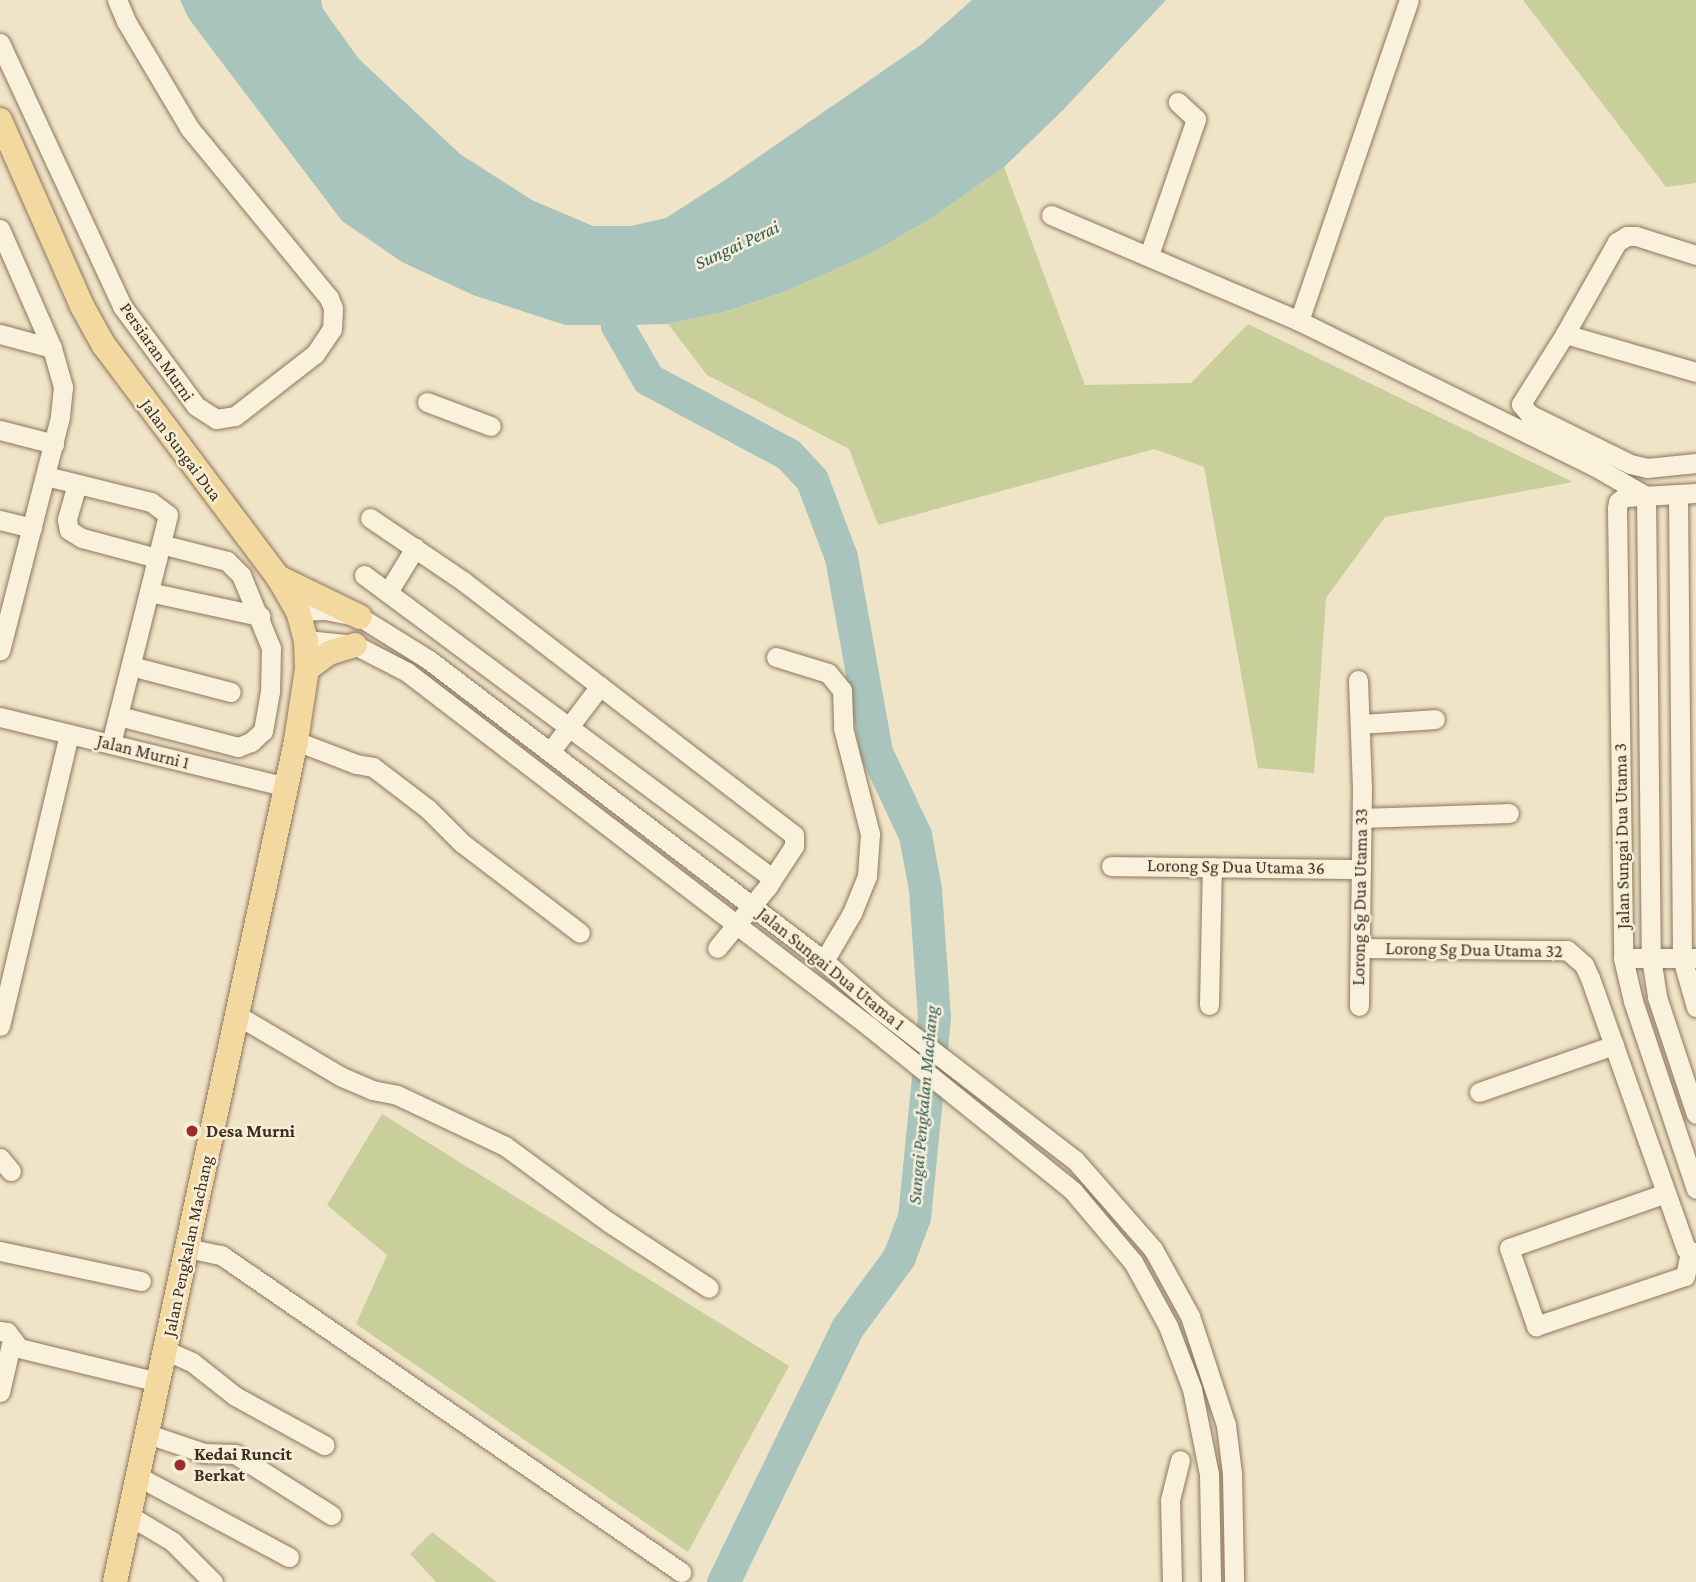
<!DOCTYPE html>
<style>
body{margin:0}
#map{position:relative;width:1696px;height:1582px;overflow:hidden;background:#f0e4c8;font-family:"Crimson Pro",serif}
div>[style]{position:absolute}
.green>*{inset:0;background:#c9cf9b}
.water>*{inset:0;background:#a9c4bc}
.river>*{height:33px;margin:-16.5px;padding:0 16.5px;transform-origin:16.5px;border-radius:16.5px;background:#a9c4bc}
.roads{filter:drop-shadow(0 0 2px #8d765c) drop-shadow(0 0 2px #8d765c)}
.minor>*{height:19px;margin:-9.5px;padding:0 9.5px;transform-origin:9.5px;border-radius:9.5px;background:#faf1dc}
.major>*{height:24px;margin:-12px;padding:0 12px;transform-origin:12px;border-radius:12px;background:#f3d9a0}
.dots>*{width:19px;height:19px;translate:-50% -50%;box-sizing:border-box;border:4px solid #f7eed8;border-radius:50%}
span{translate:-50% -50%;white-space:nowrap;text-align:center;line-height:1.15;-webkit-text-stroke:5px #f7eed8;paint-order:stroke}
.street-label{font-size:18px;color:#3d2e20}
.poi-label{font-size:18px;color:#3d2e20;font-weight:700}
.left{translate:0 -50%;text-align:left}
.water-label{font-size:19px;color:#2f5d5a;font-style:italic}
</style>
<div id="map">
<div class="green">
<i style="clip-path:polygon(1523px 0,1696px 0,1696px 183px,1666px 187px)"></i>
<i style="clip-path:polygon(1004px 167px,1085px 385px,1191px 383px,1248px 324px,1573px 482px,1385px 517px,1326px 598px,1314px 773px,1258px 768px,1204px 467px,1154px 449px,878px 525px,849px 449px,707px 375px,668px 324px,724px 312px,784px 292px,870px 254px,930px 219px)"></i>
<i style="clip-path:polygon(382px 1114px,789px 1366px,688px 1552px,356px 1324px,387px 1255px,327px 1205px)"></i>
<i style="clip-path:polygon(432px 1532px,497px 1582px,436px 1582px,410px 1554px)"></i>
</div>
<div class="water">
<i style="clip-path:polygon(180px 0,321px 0,323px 9px,359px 59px,460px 154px,532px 200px,593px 226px,631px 226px,666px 218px,725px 180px,922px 44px,972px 0,1166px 0,1063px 110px,1004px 167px,930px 219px,870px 254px,784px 292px,724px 312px,668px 324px,631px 325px,565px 325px,473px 295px,402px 262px,342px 221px,189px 19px)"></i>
</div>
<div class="river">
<i style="left:610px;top:281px;width:45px;rotate:81deg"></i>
<i style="left:617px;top:325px;width:62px;rotate:60.1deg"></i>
<i style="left:648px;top:379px;width:159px;rotate:28.2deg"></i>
<i style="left:788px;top:454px;width:35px;rotate:47deg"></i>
<i style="left:812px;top:480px;width:82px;rotate:69.4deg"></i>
<i style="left:841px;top:557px;width:198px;rotate:79.8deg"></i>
<i style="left:876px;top:752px;width:92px;rotate:64.8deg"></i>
<i style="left:915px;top:835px;width:55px;rotate:79.5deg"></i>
<i style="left:925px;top:889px;width:128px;rotate:86deg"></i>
<i style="left:934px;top:1017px;width:201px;rotate:95.7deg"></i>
<i style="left:914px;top:1217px;width:43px;rotate:110.6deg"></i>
<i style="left:899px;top:1257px;width:88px;rotate:126.2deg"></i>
<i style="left:847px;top:1328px;width:283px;rotate:116deg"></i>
</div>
<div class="roads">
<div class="minor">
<i style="left:0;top:43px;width:290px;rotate:65.1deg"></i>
<i style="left:122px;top:306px;width:124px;rotate:53.5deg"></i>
<i style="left:196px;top:406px;width:24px;rotate:33deg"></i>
<i style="left:216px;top:419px;width:19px;rotate:-9deg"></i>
<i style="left:235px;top:416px;width:101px;rotate:-37.8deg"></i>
<i style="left:315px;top:354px;width:30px;rotate:-56deg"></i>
<i style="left:332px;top:329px;width:21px;rotate:-87deg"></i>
<i style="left:333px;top:308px;width:11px;rotate:-112deg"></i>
<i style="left:329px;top:298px;width:219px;rotate:-129.4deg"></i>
<i style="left:190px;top:129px;width:126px;rotate:-120.7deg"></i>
<i style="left:126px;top:21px;width:23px;rotate:-113deg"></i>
<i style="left:1051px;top:215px;width:270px;rotate:23.1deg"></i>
<i style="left:1299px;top:321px;width:329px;rotate:26.2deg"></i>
<i style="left:1594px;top:466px;width:60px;rotate:30deg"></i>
<i style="left:0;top:229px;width:130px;rotate:66.4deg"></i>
<i style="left:52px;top:348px;width:41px;rotate:74.2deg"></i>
<i style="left:63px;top:387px;width:30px;rotate:96deg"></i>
<i style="left:60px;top:417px;width:241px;rotate:104.4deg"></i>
<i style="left:1149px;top:255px;width:144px;rotate:-70.9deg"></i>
<i style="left:1196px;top:119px;width:25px;rotate:-137deg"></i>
<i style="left:1696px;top:255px;width:63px;rotate:-162.4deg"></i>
<i style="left:1636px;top:236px;width:9px;rotate:180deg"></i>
<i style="left:1627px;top:236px;width:12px;rotate:149deg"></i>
<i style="left:1617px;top:242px;width:106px;rotate:119.5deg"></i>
<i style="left:1565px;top:334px;width:83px;rotate:122.2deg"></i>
<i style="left:1521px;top:404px;width:13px;rotate:51deg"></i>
<i style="left:1529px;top:414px;width:113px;rotate:26.3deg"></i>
<i style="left:1630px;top:464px;width:17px;rotate:13deg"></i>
<i style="left:1647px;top:468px;width:49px;rotate:-5.8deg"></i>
<i style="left:1299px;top:321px;width:339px;rotate:-71.1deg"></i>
<i style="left:0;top:334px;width:54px;rotate:15.1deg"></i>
<i style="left:1565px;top:334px;width:136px;rotate:16.2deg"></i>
<i style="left:427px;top:402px;width:68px;rotate:20.6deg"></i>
<i style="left:0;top:430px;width:56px;rotate:14.5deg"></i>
<i style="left:46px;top:476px;width:108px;rotate:13.9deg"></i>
<i style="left:151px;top:502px;width:21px;rotate:37deg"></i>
<i style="left:168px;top:515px;width:236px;rotate:104deg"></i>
<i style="left:77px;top:484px;width:37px;rotate:106deg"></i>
<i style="left:67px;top:520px;width:10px;rotate:79deg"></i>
<i style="left:69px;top:530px;width:15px;rotate:32deg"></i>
<i style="left:82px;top:538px;width:78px;rotate:14.9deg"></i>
<i style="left:1696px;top:493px;width:72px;rotate:176.8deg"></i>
<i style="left:1624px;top:497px;width:8px;rotate:140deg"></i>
<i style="left:1618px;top:502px;width:6px;rotate:99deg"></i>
<i style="left:1617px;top:508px;width:450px;rotate:89.2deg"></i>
<i style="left:1623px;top:958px;width:44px;rotate:76.9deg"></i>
<i style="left:1633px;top:1001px;width:198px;rotate:71.5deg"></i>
<i style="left:1646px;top:496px;width:462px;rotate:89.4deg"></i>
<i style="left:1651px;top:958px;width:39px;rotate:81deg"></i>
<i style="left:1657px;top:997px;width:123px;rotate:71.6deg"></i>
<i style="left:1678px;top:496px;width:462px;rotate:89.5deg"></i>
<i style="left:1682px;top:958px;width:51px;rotate:74.1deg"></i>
<i style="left:370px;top:518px;width:112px;rotate:34.1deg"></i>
<i style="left:463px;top:581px;width:417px;rotate:37.5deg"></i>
<i style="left:794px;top:835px;width:11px;rotate:90deg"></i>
<i style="left:794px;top:846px;width:42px;rotate:123.3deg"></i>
<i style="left:0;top:520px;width:33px;rotate:14deg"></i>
<i style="left:364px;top:575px;width:503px;rotate:36.6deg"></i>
<i style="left:768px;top:875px;width:7px;rotate:63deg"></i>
<i style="left:771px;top:881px;width:6px;rotate:121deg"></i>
<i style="left:768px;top:886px;width:80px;rotate:129.4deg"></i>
<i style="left:149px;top:592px;width:114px;rotate:12.2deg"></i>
<i style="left:388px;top:592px;width:52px;rotate:-58.5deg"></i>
<i style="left:298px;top:611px;width:27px;rotate:-2deg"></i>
<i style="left:325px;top:610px;width:36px;rotate:11deg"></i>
<i style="left:360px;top:617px;width:81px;rotate:31.9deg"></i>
<i style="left:429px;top:660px;width:497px;rotate:37.3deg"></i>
<i style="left:824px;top:961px;width:74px;rotate:41.2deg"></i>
<i style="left:880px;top:1010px;width:246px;rotate:37.6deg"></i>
<i style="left:1075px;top:1160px;width:118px;rotate:48.8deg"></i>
<i style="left:1153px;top:1249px;width:77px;rotate:61.1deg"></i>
<i style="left:1190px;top:1316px;width:115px;rotate:71.7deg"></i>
<i style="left:1226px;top:1425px;width:48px;rotate:82.9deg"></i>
<i style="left:1232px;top:1473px;width:109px;rotate:88.9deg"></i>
<i style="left:306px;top:640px;width:49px;rotate:5.8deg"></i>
<i style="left:355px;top:645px;width:59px;rotate:27.4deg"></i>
<i style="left:407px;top:672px;width:583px;rotate:37.48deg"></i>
<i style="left:870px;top:1027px;width:261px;rotate:38.9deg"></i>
<i style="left:1073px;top:1191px;width:93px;rotate:49.8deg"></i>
<i style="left:1133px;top:1262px;width:73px;rotate:61.3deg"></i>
<i style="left:1168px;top:1326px;width:67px;rotate:69.1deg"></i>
<i style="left:1192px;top:1389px;width:87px;rotate:78.7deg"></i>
<i style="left:1209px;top:1474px;width:108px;rotate:88.9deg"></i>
<i style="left:776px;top:657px;width:54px;rotate:17.1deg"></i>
<i style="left:828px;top:673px;width:22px;rotate:51deg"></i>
<i style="left:842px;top:690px;width:38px;rotate:88deg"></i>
<i style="left:843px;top:728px;width:109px;rotate:75.7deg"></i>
<i style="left:870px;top:834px;width:42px;rotate:94.1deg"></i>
<i style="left:867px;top:876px;width:40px;rotate:112deg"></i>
<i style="left:852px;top:913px;width:56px;rotate:120.3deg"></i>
<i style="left:131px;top:666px;width:103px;rotate:14.6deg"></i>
<i style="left:1358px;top:680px;width:108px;rotate:87.9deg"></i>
<i style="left:1362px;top:788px;width:218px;rotate:90.8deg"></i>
<i style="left:119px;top:716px;width:123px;rotate:14.6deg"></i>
<i style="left:238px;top:747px;width:14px;rotate:-21deg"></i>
<i style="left:251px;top:742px;width:16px;rotate:-43deg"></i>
<i style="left:263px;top:731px;width:40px;rotate:-80deg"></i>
<i style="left:270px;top:692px;width:44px;rotate:-88.7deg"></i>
<i style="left:271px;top:648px;width:79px;rotate:-112.3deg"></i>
<i style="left:241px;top:575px;width:20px;rotate:-135deg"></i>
<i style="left:227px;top:561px;width:68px;rotate:-165.6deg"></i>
<i style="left:0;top:717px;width:295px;rotate:13.7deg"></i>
<i style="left:1360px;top:724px;width:75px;rotate:-3.8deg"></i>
<i style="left:296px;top:741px;width:64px;rotate:21deg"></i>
<i style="left:356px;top:764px;width:17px;rotate:10deg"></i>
<i style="left:373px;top:767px;width:69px;rotate:37.4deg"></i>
<i style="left:428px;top:809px;width:48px;rotate:45deg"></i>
<i style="left:462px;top:843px;width:148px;rotate:37.3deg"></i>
<i style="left:550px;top:752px;width:83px;rotate:-52.9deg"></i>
<i style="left:1362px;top:818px;width:147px;rotate:-1.9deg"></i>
<i style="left:1111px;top:866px;width:250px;rotate:0.7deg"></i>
<i style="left:1360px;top:948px;width:207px;rotate:0.6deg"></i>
<i style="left:1567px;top:950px;width:23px;rotate:41deg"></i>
<i style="left:1584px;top:965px;width:14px;rotate:65deg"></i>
<i style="left:1590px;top:978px;width:288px;rotate:70.5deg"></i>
<i style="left:1686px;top:1249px;width:11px;rotate:22deg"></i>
<i style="left:1623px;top:958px;width:73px"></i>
<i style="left:1209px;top:1005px;width:138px;rotate:-88.8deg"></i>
<i style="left:237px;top:1015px;width:122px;rotate:30.6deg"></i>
<i style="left:342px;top:1077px;width:33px;rotate:23deg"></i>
<i style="left:372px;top:1090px;width:25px;rotate:11deg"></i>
<i style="left:397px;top:1095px;width:119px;rotate:25.3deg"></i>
<i style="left:505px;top:1146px;width:130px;rotate:36.3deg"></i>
<i style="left:610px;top:1223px;width:118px;rotate:33.3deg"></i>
<i style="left:0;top:1026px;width:300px;rotate:-76.7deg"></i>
<i style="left:1479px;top:1092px;width:143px;rotate:-19.2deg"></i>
<i style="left:0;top:1158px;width:17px;rotate:50deg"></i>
<i style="left:1666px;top:1193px;width:166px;rotate:160.7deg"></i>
<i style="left:1509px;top:1248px;width:83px;rotate:70.9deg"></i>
<i style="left:1536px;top:1326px;width:157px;rotate:-18.6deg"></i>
<i style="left:1685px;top:1276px;width:25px;rotate:-78deg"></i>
<i style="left:187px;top:1248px;width:35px;rotate:12deg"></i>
<i style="left:221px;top:1255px;width:559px;rotate:34.57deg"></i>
<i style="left:0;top:1251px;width:144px;rotate:12deg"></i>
<i style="left:0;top:1331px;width:7px;rotate:8deg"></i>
<i style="left:7px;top:1332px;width:20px;rotate:53deg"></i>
<i style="left:19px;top:1348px;width:143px;rotate:13.7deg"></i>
<i style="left:165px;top:1350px;width:30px;rotate:24deg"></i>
<i style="left:192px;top:1362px;width:55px;rotate:38.3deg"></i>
<i style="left:235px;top:1396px;width:102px;rotate:28.8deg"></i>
<i style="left:0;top:1392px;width:53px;rotate:-77deg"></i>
<i style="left:148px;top:1434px;width:59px;rotate:18.7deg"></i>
<i style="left:204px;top:1453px;width:31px;rotate:2deg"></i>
<i style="left:235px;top:1454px;width:114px;rotate:32.4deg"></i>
<i style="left:139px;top:1477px;width:170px;rotate:28.1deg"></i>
<i style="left:130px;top:1516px;width:49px;rotate:30.8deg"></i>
<i style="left:172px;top:1541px;width:58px;rotate:45deg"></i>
<i style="left:1172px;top:1582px;width:82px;rotate:-91.4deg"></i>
<i style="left:1170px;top:1500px;width:41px;rotate:-76deg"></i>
</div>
<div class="major">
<i style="left:0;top:120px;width:203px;rotate:66.2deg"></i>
<i style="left:82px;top:306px;width:43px;rotate:61.1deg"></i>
<i style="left:103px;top:344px;width:291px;rotate:53.1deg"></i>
<i style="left:278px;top:577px;width:39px;rotate:60deg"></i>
<i style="left:298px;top:611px;width:30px;rotate:75deg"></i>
<i style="left:306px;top:640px;width:29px;rotate:88deg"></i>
<i style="left:307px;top:669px;width:73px;rotate:98.7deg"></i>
<i style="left:296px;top:741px;width:860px;rotate:102.15deg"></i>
<i style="left:278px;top:577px;width:91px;rotate:26deg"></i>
<i style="left:307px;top:669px;width:27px;rotate:-36deg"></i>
<i style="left:329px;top:653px;width:27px;rotate:-17deg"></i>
</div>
</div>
<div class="dots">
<i style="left:192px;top:1131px;background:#9e2a2b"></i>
<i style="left:180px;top:1465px;background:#9e2a2b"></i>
</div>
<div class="street-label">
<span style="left:157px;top:352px;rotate:55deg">Persiaran Murni</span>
<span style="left:181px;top:450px;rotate:53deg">Jalan Sungai Dua</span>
<span style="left:143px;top:752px;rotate:14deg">Jalan Murni 1</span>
<span style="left:1622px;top:836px;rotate:-91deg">Jalan Sungai Dua Utama 3</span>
<span style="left:1236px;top:867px;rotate:1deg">Lorong Sg Dua Utama 36</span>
<span style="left:1360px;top:897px;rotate:-89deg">Lorong Sg Dua Utama 33</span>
<span style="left:1474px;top:950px;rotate:1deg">Lorong Sg Dua Utama 32</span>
<span style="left:831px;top:969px;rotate:39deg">Jalan Sungai Dua Utama 1</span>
<span style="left:188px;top:1246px;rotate:-78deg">Jalan Pengkalan Machang</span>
</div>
<div class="poi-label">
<span class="left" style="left:206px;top:1131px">Desa Murni</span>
<span class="left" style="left:194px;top:1465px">Kedai Runcit<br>Berkat</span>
</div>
<div class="water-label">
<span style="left:737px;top:245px;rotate:-25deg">Sungai Perai</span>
<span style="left:923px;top:1105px;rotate:-85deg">Sungai Pengkalan Machang</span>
</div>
</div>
